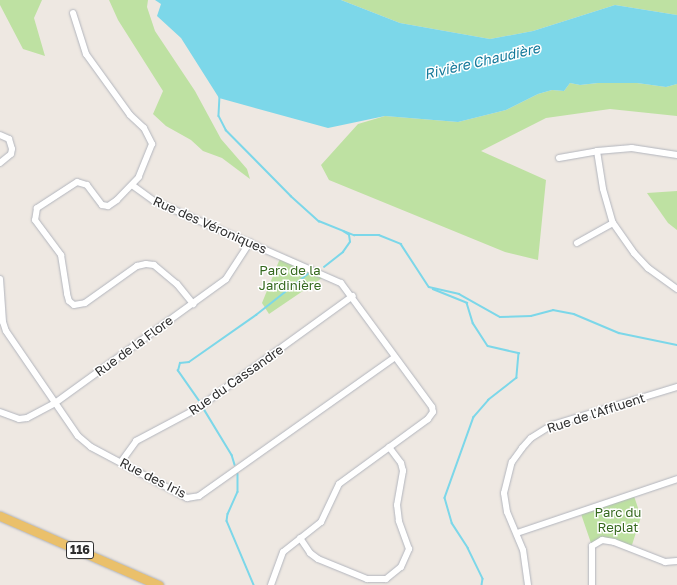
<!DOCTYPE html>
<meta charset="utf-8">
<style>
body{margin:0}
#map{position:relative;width:677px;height:585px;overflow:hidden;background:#eee8e2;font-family:"Golos Text",sans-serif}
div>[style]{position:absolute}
.green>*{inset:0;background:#bee1a2}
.water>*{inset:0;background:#7cd7e9}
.stream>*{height:1.5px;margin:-0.75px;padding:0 0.75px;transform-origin:0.75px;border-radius:0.75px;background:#7cd7e9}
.roads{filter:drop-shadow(0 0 1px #b2b5bd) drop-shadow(0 0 1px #b2b5bd)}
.street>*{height:6px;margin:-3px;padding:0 3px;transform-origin:3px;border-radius:3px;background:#fff}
.primary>*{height:9px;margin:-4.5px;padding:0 4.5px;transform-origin:4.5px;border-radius:4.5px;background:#eac06b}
span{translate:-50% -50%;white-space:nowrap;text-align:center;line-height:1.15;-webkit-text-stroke:3px #fff;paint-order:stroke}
.shield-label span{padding:1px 3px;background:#fff;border:1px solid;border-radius:3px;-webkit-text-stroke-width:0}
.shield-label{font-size:12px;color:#2e2e2e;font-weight:700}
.street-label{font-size:13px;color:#2e2e2e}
.park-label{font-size:13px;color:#36691f}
.water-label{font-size:14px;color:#157a9b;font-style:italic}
</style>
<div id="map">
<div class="green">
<i style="clip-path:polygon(0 0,42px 0,34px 18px,45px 56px,23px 49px,0 5px)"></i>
<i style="clip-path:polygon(109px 0,148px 0,147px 7px,155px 31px,195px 91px,221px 139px,247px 169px,250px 179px,222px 158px,203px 151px,191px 140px,166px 126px,153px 114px,163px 91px,118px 20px)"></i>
<i style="clip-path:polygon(341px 0,677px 0,677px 15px,615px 5px,533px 31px,490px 39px,400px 23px)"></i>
<i style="clip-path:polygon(570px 83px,580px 85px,598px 83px,637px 83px,666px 87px,677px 84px,677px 116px,610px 109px,546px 118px,481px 151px,546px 180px,538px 260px,505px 252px,329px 180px,321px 165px,358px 124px,385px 116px,458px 122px,506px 110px,538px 94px,552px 90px,564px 91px)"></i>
<i style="clip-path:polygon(677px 191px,677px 230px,668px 223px,647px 193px)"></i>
<i style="clip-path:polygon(281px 256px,325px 276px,269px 314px,262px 303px)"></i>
<i style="clip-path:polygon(633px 493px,641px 517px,631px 548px,609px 540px,592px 546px,580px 511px)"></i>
</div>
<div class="water">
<i style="clip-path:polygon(155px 0,341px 0,400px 23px,490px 39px,533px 31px,615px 5px,677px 15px,677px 84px,666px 87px,637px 83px,598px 83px,580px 85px,570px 83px,564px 91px,552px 90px,538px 94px,506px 110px,458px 122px,385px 116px,328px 128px,219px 98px,181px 38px,157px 16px,161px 4px)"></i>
</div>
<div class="stream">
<i style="left:220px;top:96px;width:20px;rotate:93deg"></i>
<i style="left:219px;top:116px;width:16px;rotate:63deg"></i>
<i style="left:226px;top:130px;width:93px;rotate:45.4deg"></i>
<i style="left:291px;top:196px;width:38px;rotate:42deg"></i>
<i style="left:319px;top:221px;width:38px;rotate:22deg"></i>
<i style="left:354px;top:235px;width:25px"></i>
<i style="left:379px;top:235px;width:24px;rotate:22deg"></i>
<i style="left:401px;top:244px;width:51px;rotate:56.9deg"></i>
<i style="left:429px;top:287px;width:31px;rotate:13deg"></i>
<i style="left:459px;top:294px;width:47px;rotate:29.3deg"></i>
<i style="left:500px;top:317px;width:31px;rotate:-2deg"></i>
<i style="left:531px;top:316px;width:23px;rotate:-15deg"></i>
<i style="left:553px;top:310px;width:21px;rotate:11deg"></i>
<i style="left:574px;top:314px;width:49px;rotate:22.9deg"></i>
<i style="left:619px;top:333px;width:59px;rotate:11.7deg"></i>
<i style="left:324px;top:267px;width:24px;rotate:-38deg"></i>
<i style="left:343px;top:252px;width:12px;rotate:-55deg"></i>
<i style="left:350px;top:242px;width:7px;rotate:-98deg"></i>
<i style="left:349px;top:235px;width:6px;rotate:-149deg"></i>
<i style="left:433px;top:289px;width:37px;rotate:22deg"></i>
<i style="left:467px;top:303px;width:21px;rotate:73deg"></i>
<i style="left:473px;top:323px;width:27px;rotate:57deg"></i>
<i style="left:488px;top:346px;width:32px;rotate:13deg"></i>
<i style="left:519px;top:353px;width:25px;rotate:95deg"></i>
<i style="left:517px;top:378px;width:36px;rotate:142deg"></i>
<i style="left:489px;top:400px;width:23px;rotate:131deg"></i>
<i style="left:474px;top:417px;width:86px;rotate:109.7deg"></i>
<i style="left:445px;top:498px;width:26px;rotate:74deg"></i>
<i style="left:452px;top:523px;width:30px;rotate:57deg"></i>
<i style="left:468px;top:548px;width:34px;rotate:64deg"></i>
<i style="left:483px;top:579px;width:6px;rotate:99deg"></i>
<i style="left:199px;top:401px;width:37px;rotate:-125deg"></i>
<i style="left:178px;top:371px;width:8px;rotate:-76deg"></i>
<i style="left:180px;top:363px;width:9px;rotate:-6deg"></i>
<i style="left:189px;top:362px;width:82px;rotate:-35deg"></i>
<i style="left:256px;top:315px;width:66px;rotate:-38.3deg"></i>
<i style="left:204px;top:409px;width:54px;rotate:58.7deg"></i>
<i style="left:232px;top:455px;width:10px;rotate:73deg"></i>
<i style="left:238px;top:474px;width:18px;rotate:90deg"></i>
<i style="left:238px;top:492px;width:24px;rotate:114deg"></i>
<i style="left:228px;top:514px;width:7px;rotate:98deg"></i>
<i style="left:227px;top:521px;width:69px;rotate:67.1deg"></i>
</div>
<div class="roads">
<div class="street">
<i style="left:73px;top:13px;width:43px;rotate:72.4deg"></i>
<i style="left:86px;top:54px;width:75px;rotate:54.2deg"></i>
<i style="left:130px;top:115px;width:19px;rotate:43deg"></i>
<i style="left:144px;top:128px;width:18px;rotate:63deg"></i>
<i style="left:152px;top:144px;width:35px;rotate:112deg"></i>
<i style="left:139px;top:177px;width:32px;rotate:134deg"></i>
<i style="left:117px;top:200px;width:11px;rotate:146deg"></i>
<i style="left:108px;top:206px;width:6px;rotate:-171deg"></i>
<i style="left:102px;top:205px;width:25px;rotate:-127deg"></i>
<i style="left:87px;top:185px;width:10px;rotate:-163deg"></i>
<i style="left:77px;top:182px;width:48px;rotate:147deg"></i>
<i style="left:37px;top:208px;width:12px;rotate:99deg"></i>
<i style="left:35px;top:220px;width:44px;rotate:53.4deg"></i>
<i style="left:61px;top:255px;width:39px;rotate:81deg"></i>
<i style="left:67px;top:294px;width:7px;rotate:74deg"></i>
<i style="left:69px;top:301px;width:6px;rotate:39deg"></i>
<i style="left:74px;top:305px;width:11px;rotate:-10deg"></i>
<i style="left:85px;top:303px;width:64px;rotate:-35.4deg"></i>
<i style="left:137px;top:266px;width:9px;rotate:-13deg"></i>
<i style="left:146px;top:264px;width:8px;rotate:7deg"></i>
<i style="left:154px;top:265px;width:30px;rotate:40deg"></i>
<i style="left:177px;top:284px;width:26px;rotate:51deg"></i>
<i style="left:0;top:135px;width:10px;rotate:24deg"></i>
<i style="left:9px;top:139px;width:10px;rotate:73deg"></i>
<i style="left:12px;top:149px;width:5px;rotate:101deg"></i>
<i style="left:11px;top:154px;width:14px;rotate:141deg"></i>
<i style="left:677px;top:155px;width:46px;rotate:-171.2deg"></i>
<i style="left:632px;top:148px;width:35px;rotate:175deg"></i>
<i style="left:597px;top:151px;width:38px;rotate:81deg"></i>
<i style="left:603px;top:189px;width:35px;rotate:74deg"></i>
<i style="left:613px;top:223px;width:37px;rotate:55deg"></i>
<i style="left:634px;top:253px;width:21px;rotate:47deg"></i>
<i style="left:648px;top:268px;width:36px;rotate:36deg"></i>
<i style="left:559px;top:158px;width:39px;rotate:-10deg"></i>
<i style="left:132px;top:185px;width:27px;rotate:36deg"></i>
<i style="left:154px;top:201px;width:204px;rotate:23.7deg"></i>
<i style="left:341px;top:283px;width:154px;rotate:53.7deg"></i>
<i style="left:432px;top:407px;width:5px;rotate:79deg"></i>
<i style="left:433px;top:412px;width:9px;rotate:126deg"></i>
<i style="left:428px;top:419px;width:110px;rotate:143.9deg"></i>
<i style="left:339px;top:484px;width:42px;rotate:115.3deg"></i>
<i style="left:321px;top:522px;width:48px;rotate:141.7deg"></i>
<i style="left:283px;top:552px;width:35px;rotate:110deg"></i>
<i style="left:577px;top:243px;width:41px;rotate:-29.1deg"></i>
<i style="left:0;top:279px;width:43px;rotate:86deg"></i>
<i style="left:3px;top:322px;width:9px;rotate:72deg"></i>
<i style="left:6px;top:331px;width:127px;rotate:55.6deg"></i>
<i style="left:78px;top:436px;width:17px;rotate:40deg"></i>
<i style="left:91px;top:447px;width:109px;rotate:28deg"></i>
<i style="left:187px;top:498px;width:12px;rotate:-9deg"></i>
<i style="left:199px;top:496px;width:240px;rotate:-35.3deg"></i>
<i style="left:0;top:412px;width:20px;rotate:20deg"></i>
<i style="left:19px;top:419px;width:8px;rotate:-7deg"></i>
<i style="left:27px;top:418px;width:32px;rotate:-28deg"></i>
<i style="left:55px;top:403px;width:211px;rotate:-35.9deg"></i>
<i style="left:226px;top:279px;width:44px;rotate:-57deg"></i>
<i style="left:121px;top:462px;width:26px;rotate:-54deg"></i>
<i style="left:136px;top:441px;width:70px;rotate:-28deg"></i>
<i style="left:198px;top:408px;width:191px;rotate:-35.9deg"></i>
<i style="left:517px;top:533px;width:169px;rotate:-18.6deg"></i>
<i style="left:300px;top:538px;width:18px;rotate:56deg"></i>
<i style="left:310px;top:553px;width:10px;rotate:37deg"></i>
<i style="left:318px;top:559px;width:53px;rotate:22.2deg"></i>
<i style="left:367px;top:579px;width:19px"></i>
<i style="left:386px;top:579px;width:19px;rotate:-39deg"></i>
<i style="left:401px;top:567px;width:20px;rotate:-66deg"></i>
<i style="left:409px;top:549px;width:30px;rotate:-110deg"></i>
<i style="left:399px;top:521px;width:16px;rotate:-97deg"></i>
<i style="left:397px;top:505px;width:35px;rotate:-80deg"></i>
<i style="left:403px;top:471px;width:8px;rotate:-104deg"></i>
<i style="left:401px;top:463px;width:20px;rotate:-127deg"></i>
<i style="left:528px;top:585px;width:35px;rotate:-98deg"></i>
<i style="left:523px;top:550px;width:41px;rotate:-112.8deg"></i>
<i style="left:507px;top:512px;width:19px;rotate:-99deg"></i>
<i style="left:504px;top:493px;width:32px;rotate:-76deg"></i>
<i style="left:512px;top:462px;width:17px;rotate:-54deg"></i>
<i style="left:522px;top:448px;width:13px;rotate:-48deg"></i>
<i style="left:531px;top:438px;width:25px;rotate:-32deg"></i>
<i style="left:552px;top:425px;width:131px;rotate:-16.9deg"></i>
<i style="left:592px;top:585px;width:39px;rotate:-90deg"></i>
<i style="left:592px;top:546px;width:12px;rotate:-31deg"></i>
<i style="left:602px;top:540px;width:12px;rotate:9deg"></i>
<i style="left:614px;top:542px;width:55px;rotate:21.4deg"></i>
<i style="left:665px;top:562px;width:12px;rotate:-5deg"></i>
</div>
<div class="primary">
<i style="left:0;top:516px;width:173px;rotate:23.5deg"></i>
</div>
</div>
<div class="shield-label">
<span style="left:80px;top:550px">116</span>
</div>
<div class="street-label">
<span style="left:210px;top:225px;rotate:24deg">Rue des Véroniques</span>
<span style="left:134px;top:346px;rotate:-36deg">Rue de la Flore</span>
<span style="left:236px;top:380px;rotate:-35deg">Rue du Cassandre</span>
<span style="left:596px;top:413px;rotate:-18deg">Rue de l'Affluent</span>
<span style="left:153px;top:478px;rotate:27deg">Rue des Iris</span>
</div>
<div class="park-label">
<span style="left:290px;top:278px">Parc de la<br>Jardinière</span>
<span style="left:618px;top:520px">Parc du<br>Replat</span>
</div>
<div class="water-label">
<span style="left:482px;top:61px;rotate:-13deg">Rivière Chaudière</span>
</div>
</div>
